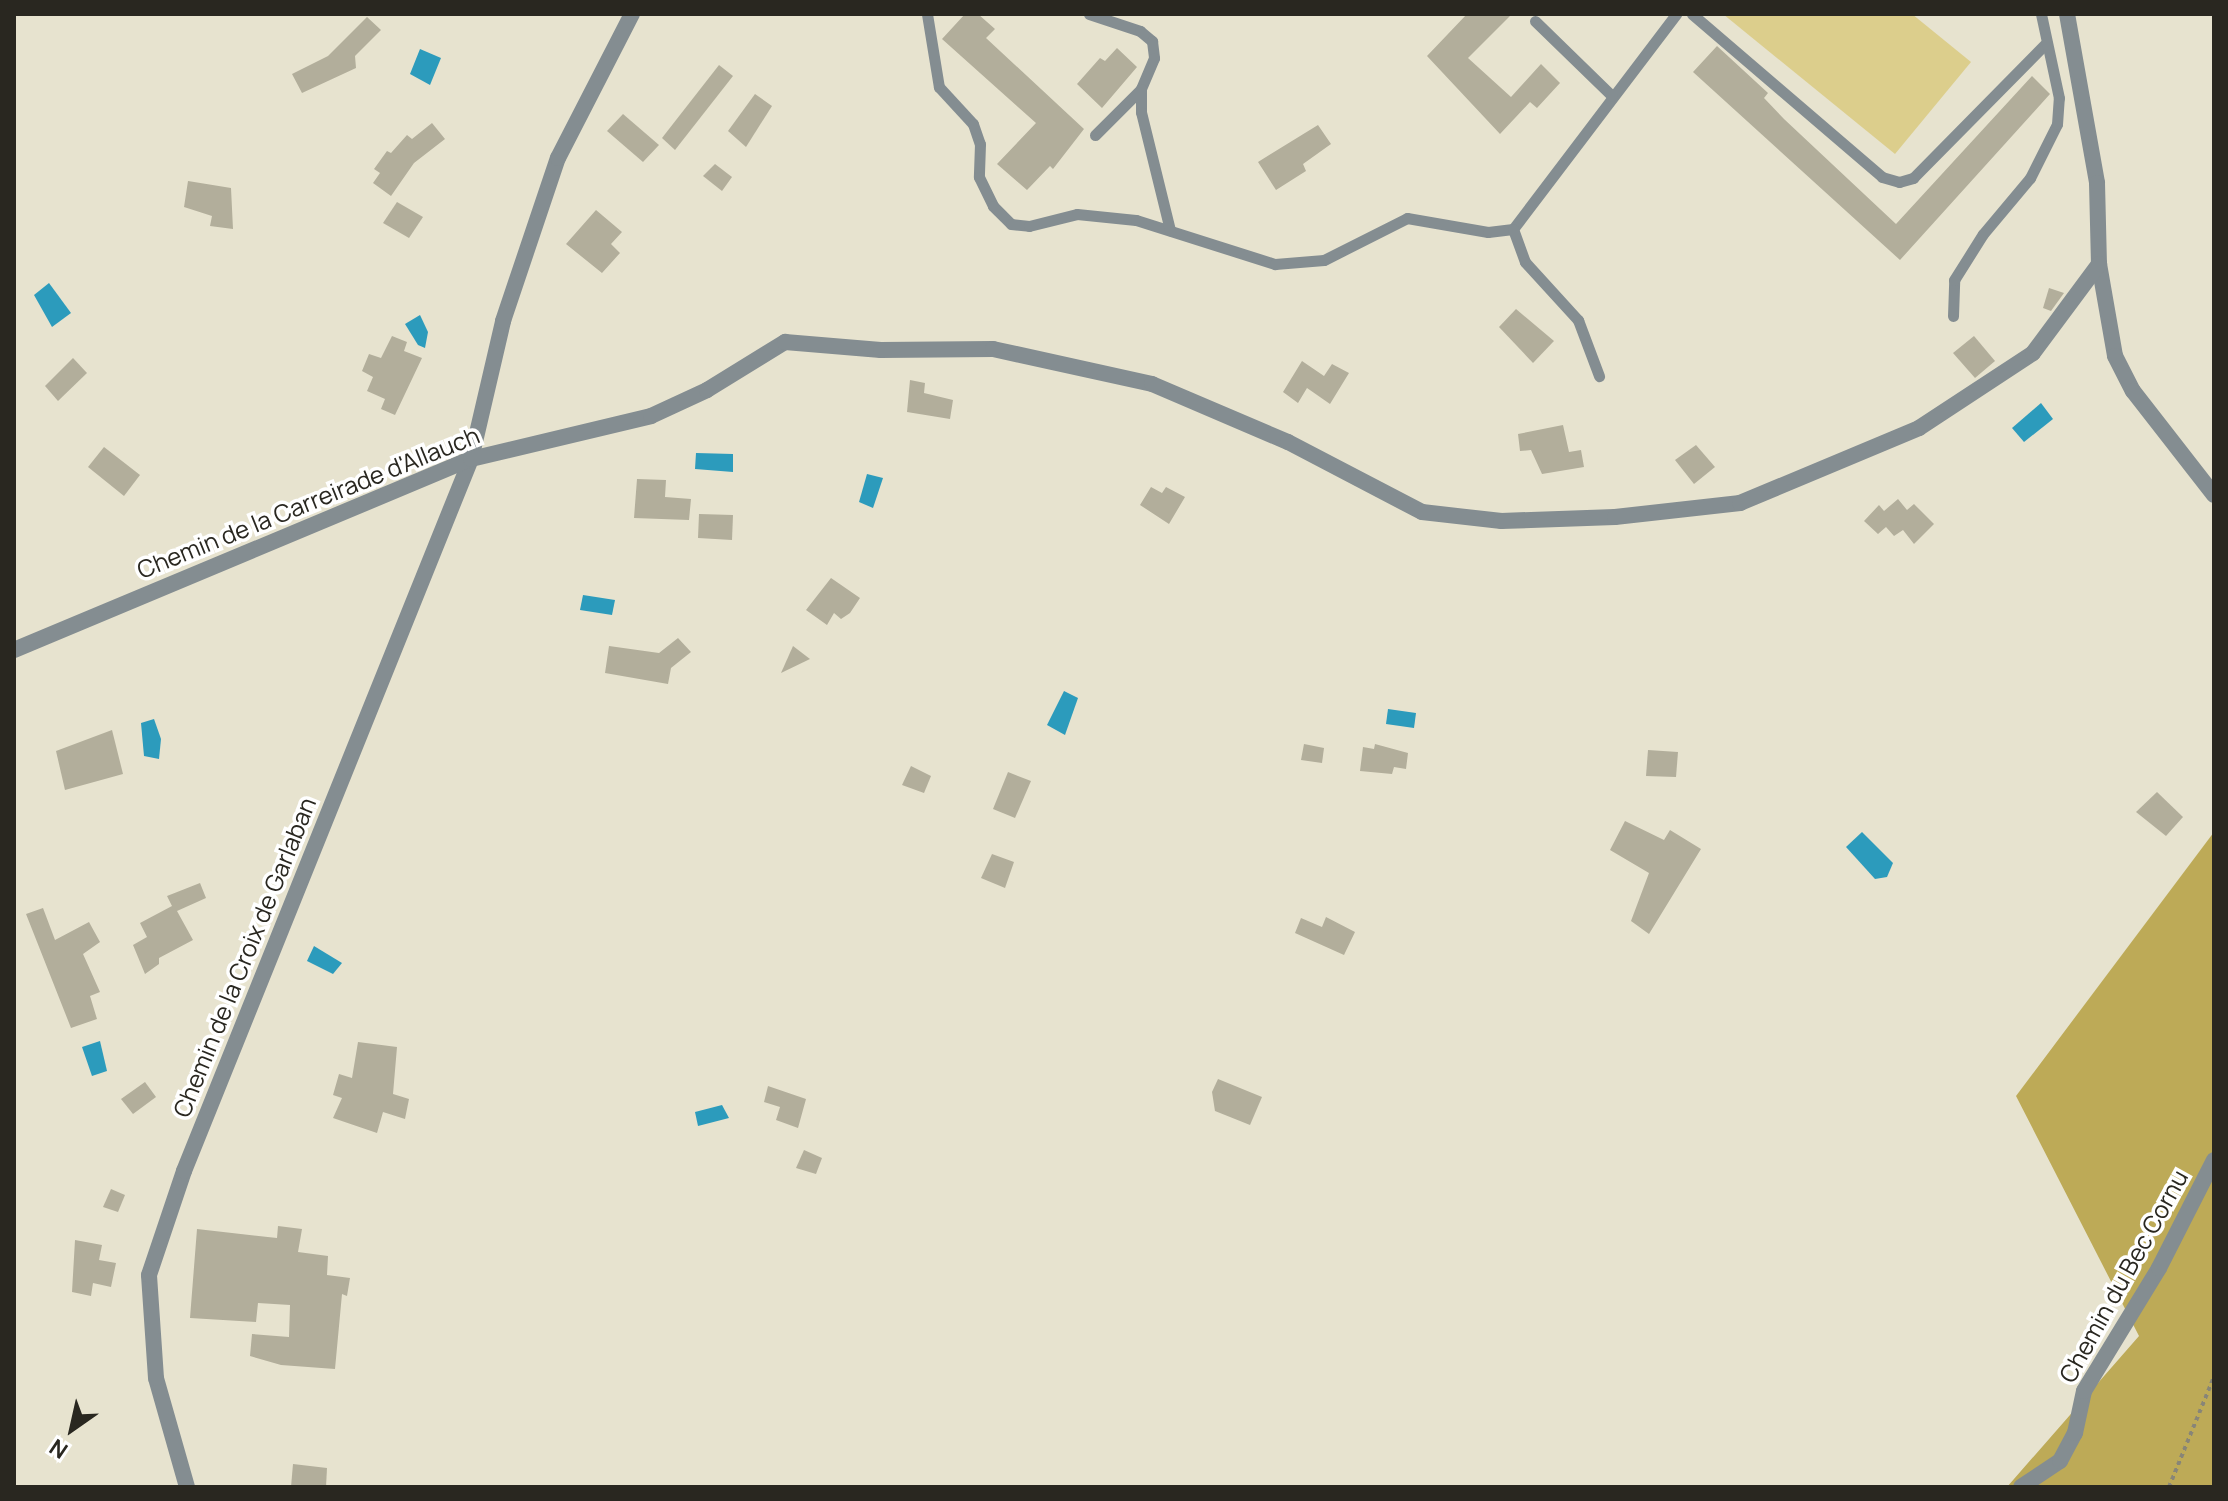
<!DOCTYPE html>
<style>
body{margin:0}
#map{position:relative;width:2228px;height:1501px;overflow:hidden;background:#e7e3cf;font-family:Manrope,sans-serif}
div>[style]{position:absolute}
.green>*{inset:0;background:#dcce8c}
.forest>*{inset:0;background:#bdaa57}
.water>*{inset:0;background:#2c9bbc}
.building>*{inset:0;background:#b2ae9b}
.path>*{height:4px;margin-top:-2px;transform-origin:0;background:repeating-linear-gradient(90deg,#888577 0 4px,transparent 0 8px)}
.service>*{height:11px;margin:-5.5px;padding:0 5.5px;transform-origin:5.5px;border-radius:5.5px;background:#848d91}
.minor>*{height:16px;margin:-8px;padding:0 8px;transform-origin:8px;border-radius:8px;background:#848d91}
.tertiary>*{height:16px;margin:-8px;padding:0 8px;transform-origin:8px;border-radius:8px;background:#848d91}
span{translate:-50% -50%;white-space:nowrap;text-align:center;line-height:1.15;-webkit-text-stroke:7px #fff;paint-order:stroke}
.street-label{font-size:24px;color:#292720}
.frame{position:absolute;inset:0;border:16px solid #292720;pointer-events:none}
.north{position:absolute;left:32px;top:1389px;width:80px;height:80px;-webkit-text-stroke:6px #fff;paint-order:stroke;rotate:214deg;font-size:22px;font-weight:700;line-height:32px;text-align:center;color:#292720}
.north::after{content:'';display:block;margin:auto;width:28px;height:36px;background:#292720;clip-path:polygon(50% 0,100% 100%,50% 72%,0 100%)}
</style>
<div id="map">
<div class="green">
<i style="clip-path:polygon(1723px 14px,1912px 14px,1971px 62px,1895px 154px)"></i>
</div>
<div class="forest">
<i style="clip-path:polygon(2214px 832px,2214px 1487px,2007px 1487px,2139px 1336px,2016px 1096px)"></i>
</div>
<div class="water">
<i style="clip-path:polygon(420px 49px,441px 58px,430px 85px,410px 74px)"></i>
<i style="clip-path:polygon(49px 283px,71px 313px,52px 327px,34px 295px)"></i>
<i style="clip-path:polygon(420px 315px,428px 332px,425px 348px,418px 345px,405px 324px)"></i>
<i style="clip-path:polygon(2041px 403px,2053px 419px,2024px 442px,2012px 428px)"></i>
<i style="clip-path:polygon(696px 453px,733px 454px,733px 472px,695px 469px)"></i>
<i style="clip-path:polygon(867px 474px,883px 478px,873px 508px,859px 502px)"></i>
<i style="clip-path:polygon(583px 595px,615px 600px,612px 615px,580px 610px)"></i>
<i style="clip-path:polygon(1064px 691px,1078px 698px,1065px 735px,1047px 725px)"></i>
<i style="clip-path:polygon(1388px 709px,1416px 713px,1414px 728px,1386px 724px)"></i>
<i style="clip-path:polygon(154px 719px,161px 739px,159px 759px,144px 756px,141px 723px)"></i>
<i style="clip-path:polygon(1862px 832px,1893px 863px,1887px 877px,1875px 879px,1846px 847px)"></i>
<i style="clip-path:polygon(314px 946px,342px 963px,333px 974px,307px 961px)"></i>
<i style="clip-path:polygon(100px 1041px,107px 1071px,92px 1076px,82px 1047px)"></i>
<i style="clip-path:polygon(722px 1105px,729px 1118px,698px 1126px,695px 1112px)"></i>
</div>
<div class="building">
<i style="clip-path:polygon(965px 14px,978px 14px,995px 29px,986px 38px,1084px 129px,1053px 169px,1050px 166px,1027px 190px,997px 164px,1036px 123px,942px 39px)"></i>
<i style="clip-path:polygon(1467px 14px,1512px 14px,1468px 58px,1511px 97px,1541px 64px,1560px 83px,1537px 108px,1530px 102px,1500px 134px,1427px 56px)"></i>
<i style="clip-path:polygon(367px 17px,381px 30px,355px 56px,356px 68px,302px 93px,292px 74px,328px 56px)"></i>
<i style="clip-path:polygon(1717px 46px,1768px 93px,1764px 98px,1784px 119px,1896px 224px,2032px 76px,2050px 94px,1900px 260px,1693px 72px)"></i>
<i style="clip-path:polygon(1117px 48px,1137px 67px,1102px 108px,1077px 84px,1100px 58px,1105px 61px)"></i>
<i style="clip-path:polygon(719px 65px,733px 76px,675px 150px,662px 138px)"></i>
<i style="clip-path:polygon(755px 94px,772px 106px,746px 147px,728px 131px)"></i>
<i style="clip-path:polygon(623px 114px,659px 145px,643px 162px,607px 131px)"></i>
<i style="clip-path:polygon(432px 123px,445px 139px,414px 163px,391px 196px,373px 183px,380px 173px,374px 169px,387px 151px,391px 153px,407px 135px,412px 139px)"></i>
<i style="clip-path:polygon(1318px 125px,1331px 144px,1303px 164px,1306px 171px,1276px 190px,1258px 162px)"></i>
<i style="clip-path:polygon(715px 164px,732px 177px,722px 191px,703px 176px)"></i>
<i style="clip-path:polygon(188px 181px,231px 188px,233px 229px,210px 226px,212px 216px,184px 207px)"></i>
<i style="clip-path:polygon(397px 202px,423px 217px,409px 238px,383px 223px)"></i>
<i style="clip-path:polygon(596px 210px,622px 232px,611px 244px,620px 253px,602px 273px,566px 244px)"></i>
<i style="clip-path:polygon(2049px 288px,2064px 293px,2051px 311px,2043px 308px)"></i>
<i style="clip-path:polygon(1516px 309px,1554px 341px,1533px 363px,1499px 327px)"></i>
<i style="clip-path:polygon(392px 336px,407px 342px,404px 351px,422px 358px,395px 415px,381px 409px,385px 399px,367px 391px,373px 377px,362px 371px,369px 354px,381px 358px)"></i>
<i style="clip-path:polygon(1974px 336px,1995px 361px,1975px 378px,1953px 353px)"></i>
<i style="clip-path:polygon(73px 358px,87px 373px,58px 401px,45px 386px)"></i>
<i style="clip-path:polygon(1302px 361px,1324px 376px,1332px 364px,1349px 373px,1330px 404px,1307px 388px,1298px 403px,1283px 392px)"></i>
<i style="clip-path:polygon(910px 380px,925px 383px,924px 393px,953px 400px,950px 419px,907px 412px)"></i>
<i style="clip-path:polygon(1563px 425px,1569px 452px,1581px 450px,1584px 467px,1542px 474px,1531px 450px,1520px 451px,1518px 434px)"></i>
<i style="clip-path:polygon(1696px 445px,1715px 467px,1694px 484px,1675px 460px)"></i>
<i style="clip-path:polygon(104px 447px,140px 475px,124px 496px,88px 467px)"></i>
<i style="clip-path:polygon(637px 479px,666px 480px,665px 497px,691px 499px,689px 520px,634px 518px)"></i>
<i style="clip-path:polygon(1151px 487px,1162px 493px,1166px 487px,1185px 497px,1169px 524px,1140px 505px)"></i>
<i style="clip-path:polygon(1898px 499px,1907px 510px,1914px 504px,1934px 524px,1914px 544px,1903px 530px,1894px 536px,1886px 527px,1878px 534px,1864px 521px,1879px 505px,1884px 511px)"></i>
<i style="clip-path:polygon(699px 514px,733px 515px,732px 540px,698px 538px)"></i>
<i style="clip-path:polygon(831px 578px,860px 598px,850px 613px,841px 619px,834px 613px,827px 625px,806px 610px)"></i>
<i style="clip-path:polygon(678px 638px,691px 652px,671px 668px,668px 684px,605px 673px,609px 646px,659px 653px)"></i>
<i style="clip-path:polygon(793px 646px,810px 659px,781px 673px)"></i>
<i style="clip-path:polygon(112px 730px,123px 774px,65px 790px,56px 751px)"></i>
<i style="clip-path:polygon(1304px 744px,1324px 748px,1322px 763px,1301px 760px)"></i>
<i style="clip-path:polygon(1375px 744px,1408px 753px,1406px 769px,1394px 767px,1392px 774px,1360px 771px,1363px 747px,1374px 749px)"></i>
<i style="clip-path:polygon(1648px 750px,1678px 752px,1676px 777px,1646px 776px)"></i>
<i style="clip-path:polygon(911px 766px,931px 776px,924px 793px,902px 785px)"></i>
<i style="clip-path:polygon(1008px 772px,1031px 781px,1015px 818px,993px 809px)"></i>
<i style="clip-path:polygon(2157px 792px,2183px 817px,2166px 836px,2136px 812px)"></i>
<i style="clip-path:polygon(1625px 821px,1664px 840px,1670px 830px,1701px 849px,1649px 934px,1631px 921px,1649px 873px,1610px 850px)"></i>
<i style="clip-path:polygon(992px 854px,1014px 862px,1005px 888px,981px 878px)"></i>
<i style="clip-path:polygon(200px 883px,206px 898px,177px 911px,193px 940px,159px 958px,159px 964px,145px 974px,133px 945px,147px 937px,140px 923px,172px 906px,167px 896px)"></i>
<i style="clip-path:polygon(43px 908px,55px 940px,89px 922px,100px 942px,83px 954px,100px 992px,90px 996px,97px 1019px,71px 1028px,26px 914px)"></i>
<i style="clip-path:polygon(1326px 917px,1355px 932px,1344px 955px,1295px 933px,1301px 918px,1322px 927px)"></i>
<i style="clip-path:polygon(358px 1042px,397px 1047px,393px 1094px,409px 1099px,405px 1119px,383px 1112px,377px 1133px,333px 1118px,342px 1098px,333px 1095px,339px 1074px,352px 1078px)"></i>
<i style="clip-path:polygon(1218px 1079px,1262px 1097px,1250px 1125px,1215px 1111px,1212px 1092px)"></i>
<i style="clip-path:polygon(145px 1082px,156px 1097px,133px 1114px,121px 1099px)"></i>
<i style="clip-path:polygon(768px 1086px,806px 1099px,798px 1128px,776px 1120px,780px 1107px,764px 1102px)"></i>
<i style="clip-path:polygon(804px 1150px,822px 1158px,816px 1174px,796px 1168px)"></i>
<i style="clip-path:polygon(111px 1189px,125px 1195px,118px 1212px,103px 1207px)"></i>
<i style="clip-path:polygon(278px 1226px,302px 1229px,298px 1252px,328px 1256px,327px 1275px,350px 1278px,347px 1296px,342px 1294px,335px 1369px,281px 1365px,250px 1356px,252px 1334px,289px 1337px,290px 1305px,258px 1303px,256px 1322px,190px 1318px,197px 1229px,277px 1238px)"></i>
<i style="clip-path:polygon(75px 1240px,102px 1245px,99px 1260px,116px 1263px,111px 1287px,93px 1283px,91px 1296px,72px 1292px)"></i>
<i style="clip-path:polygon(293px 1464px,327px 1468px,326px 1487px,291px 1487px)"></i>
</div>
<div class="path">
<i style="left:2169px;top:1487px;width:119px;rotate:-67.8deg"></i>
</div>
<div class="service">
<i style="left:927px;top:14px;width:74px;rotate:80.7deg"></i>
<i style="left:939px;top:87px;width:50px;rotate:47.4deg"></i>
<i style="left:973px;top:124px;width:21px;rotate:71deg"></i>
<i style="left:980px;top:144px;width:33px;rotate:92deg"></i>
<i style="left:979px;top:177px;width:32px;rotate:64deg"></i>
<i style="left:993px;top:206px;width:25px;rotate:45deg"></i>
<i style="left:1011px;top:224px;width:18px;rotate:6deg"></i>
<i style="left:1029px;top:226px;width:49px;rotate:-14deg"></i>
<i style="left:1077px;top:214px;width:59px;rotate:5.8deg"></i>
<i style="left:1136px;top:220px;width:146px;rotate:17.6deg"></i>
<i style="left:1275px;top:264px;width:49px;rotate:-4.7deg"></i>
<i style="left:1324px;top:260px;width:93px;rotate:-26.8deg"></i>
<i style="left:1407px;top:218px;width:82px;rotate:9.8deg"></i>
<i style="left:1488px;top:232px;width:25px;rotate:-7deg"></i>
<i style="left:1513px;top:229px;width:270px;rotate:-52.8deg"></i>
<i style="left:1089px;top:14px;width:54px;rotate:18.4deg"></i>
<i style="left:1140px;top:31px;width:16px;rotate:40deg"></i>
<i style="left:1152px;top:41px;width:17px;rotate:83deg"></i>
<i style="left:1154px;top:58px;width:34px;rotate:113deg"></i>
<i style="left:1141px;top:89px;width:23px;rotate:90deg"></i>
<i style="left:1141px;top:112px;width:122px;rotate:76.2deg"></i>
<i style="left:1692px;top:14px;width:250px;rotate:40.6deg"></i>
<i style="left:1882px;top:177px;width:18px;rotate:16deg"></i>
<i style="left:1899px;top:182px;width:15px;rotate:-16deg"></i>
<i style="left:1913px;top:178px;width:187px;rotate:-45.4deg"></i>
<i style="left:1535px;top:21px;width:107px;rotate:44.2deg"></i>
<i style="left:1095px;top:135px;width:65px;rotate:-45deg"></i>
<i style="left:1513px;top:229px;width:35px;rotate:70deg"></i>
<i style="left:1525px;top:262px;width:79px;rotate:47.6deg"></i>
<i style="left:1578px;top:320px;width:60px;rotate:69.4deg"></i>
<i style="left:1953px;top:316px;width:36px;rotate:-88deg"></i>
<i style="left:1954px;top:280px;width:54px;rotate:-57.8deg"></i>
<i style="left:1983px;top:234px;width:73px;rotate:-50deg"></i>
<i style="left:2030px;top:178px;width:60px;rotate:-63.4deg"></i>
<i style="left:2057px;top:124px;width:26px;rotate:-86deg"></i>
<i style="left:2059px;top:98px;width:86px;rotate:-102.1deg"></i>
</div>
<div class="minor">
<i style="left:2067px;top:14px;width:172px;rotate:79.9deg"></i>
<i style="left:2097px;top:183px;width:81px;rotate:88.6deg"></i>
<i style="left:187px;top:1487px;width:113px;rotate:-105.9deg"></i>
<i style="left:156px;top:1378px;width:103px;rotate:-93.9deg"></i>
<i style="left:149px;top:1275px;width:110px;rotate:-71.4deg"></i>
<i style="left:184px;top:1171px;width:768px;rotate:-68.05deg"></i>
<i style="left:471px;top:459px;width:142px;rotate:-76.9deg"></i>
<i style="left:503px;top:321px;width:172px;rotate:-71.4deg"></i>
<i style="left:558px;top:158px;width:162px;rotate:-62.8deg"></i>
<i style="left:2021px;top:1487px;width:47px;rotate:-33.7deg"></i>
<i style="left:2060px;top:1461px;width:32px;rotate:-62deg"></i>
<i style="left:2075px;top:1433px;width:43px;rotate:-77.9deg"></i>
<i style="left:2084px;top:1391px;width:144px;rotate:-58.6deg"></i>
<i style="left:2159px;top:1268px;width:121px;rotate:-63deg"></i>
</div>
<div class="tertiary">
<i style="left:2099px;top:264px;width:93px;rotate:80.1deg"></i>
<i style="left:2115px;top:356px;width:39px;rotate:63deg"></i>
<i style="left:2133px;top:391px;width:132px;rotate:52.1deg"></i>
<i style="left:14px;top:650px;width:495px;rotate:-22.7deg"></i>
<i style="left:471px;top:459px;width:185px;rotate:-13.4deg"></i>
<i style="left:651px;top:416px;width:62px;rotate:-24.9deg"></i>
<i style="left:707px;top:390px;width:92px;rotate:-31.6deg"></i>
<i style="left:785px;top:342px;width:96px;rotate:4.8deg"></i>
<i style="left:881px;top:350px;width:112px;rotate:-0.5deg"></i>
<i style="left:993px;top:349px;width:163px;rotate:12.4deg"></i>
<i style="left:1152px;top:384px;width:148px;rotate:23.1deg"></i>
<i style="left:1288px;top:442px;width:151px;rotate:27.6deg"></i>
<i style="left:1422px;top:512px;width:80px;rotate:6.5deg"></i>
<i style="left:1501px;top:521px;width:114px;rotate:-2deg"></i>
<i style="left:1615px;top:517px;width:126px;rotate:-6.4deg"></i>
<i style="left:1740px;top:503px;width:194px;rotate:-22.7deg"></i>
<i style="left:1919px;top:428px;width:136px;rotate:-33.3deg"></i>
<i style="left:2033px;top:353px;width:111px;rotate:-53.4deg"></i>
</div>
<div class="street-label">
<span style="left:308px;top:502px;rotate:-22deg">Chemin de la Carreirade d'Allauch</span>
<span style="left:244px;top:957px;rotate:-68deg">Chemin de la Croix de Garlaban</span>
<span style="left:2123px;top:1276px;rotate:-61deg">Chemin du Bec Cornu</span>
</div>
<div class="frame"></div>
<div class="north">N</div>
</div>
